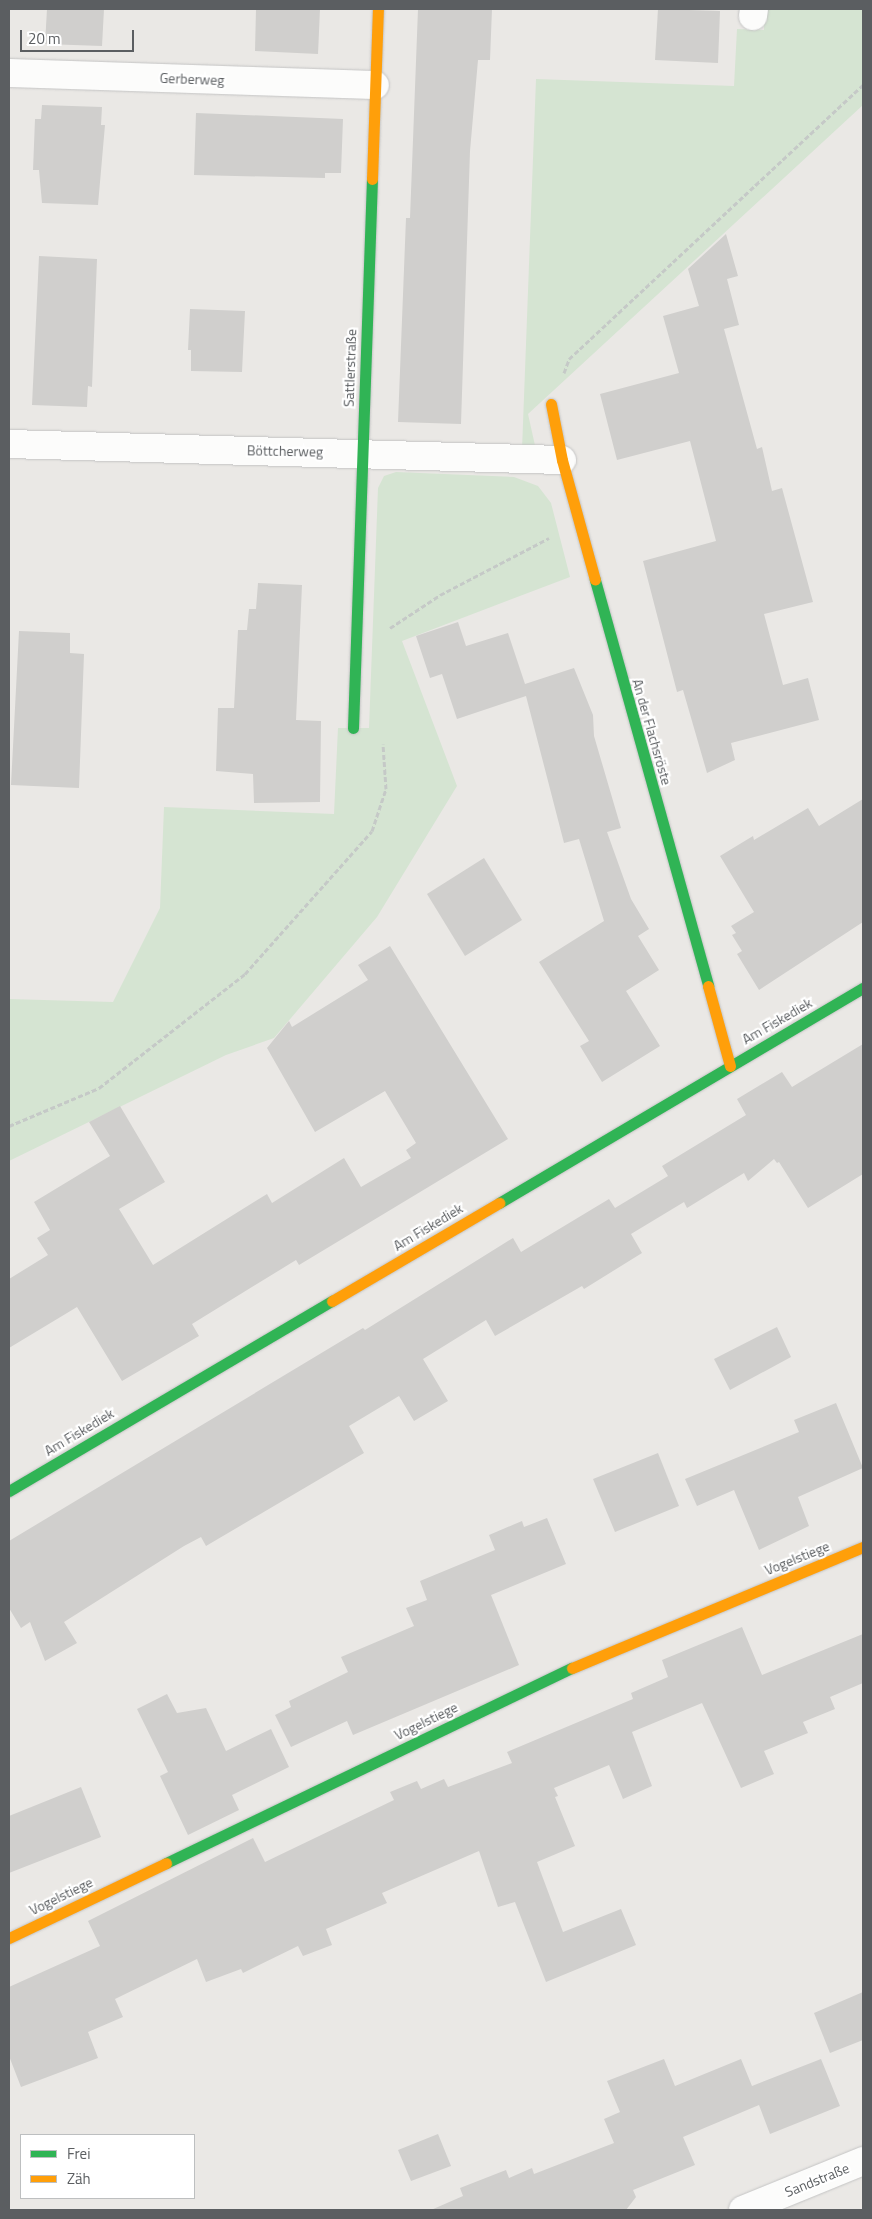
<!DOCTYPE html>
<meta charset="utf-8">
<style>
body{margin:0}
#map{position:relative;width:872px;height:2219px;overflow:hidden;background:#eae8e5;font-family:"Titillium Web",sans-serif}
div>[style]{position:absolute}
.green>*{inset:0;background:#d5e4d2}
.building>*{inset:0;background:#d0cfcd}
.path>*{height:3px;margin-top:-1.5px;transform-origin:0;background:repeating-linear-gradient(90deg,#c5c9c7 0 5px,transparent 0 7.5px)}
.roads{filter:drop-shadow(0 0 1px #c4c4c4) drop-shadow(0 0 1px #c4c4c4)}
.street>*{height:28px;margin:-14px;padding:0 14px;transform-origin:14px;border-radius:14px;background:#fcfcfb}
.fast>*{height:11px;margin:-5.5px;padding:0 5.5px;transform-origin:5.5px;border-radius:5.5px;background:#30b455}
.slow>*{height:11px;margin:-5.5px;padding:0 5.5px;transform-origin:5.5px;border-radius:5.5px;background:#ff9f0a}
span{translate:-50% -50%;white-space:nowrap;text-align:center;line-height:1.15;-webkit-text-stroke:4.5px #fff;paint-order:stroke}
.street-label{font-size:14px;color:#5b5e61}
.frame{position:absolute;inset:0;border:10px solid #5b5e61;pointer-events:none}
.legend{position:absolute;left:20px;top:2134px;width:175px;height:65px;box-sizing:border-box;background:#fff;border:1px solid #bdbfc0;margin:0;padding:6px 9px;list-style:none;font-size:15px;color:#5b5e61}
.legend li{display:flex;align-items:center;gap:10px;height:25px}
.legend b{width:25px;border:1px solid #bdbfc0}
.scale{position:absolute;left:20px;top:30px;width:114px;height:22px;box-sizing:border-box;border:2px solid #5b5e61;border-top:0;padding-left:6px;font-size:15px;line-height:18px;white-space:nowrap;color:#5b5e61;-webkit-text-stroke:4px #fff;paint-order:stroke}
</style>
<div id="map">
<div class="green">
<i style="clip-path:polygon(764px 9px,863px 9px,863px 105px,528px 414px,536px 450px,522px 450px,536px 79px,734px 86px,737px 29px,764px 30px)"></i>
<i style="clip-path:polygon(396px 472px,514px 477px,538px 486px,551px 503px,570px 577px,402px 641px,457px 786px,377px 917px,274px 1038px,226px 1055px,9px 1161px,9px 999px,113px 1002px,160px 908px,164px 807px,334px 814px,338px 728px,369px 728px,378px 488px,384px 476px)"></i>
</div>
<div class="building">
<i style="clip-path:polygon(47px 9px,104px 9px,102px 46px,45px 44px)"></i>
<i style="clip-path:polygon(256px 9px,320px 9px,318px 54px,255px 51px)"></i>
<i style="clip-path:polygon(418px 9px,492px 9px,490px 60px,478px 60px,470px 151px,461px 424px,398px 422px,406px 218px,410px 218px)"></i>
<i style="clip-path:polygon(658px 9px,720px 11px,718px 63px,655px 60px)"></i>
<i style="clip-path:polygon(42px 105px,102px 107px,101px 125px,105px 125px,98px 205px,42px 203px,39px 170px,33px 170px,35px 119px,41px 119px)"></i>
<i style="clip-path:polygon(196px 113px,343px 119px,341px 173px,325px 173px,325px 178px,194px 175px)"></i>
<i style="clip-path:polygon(726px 234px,738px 276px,727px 279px,739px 325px,724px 329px,757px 449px,762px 447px,772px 491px,782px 488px,813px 602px,764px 614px,783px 685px,808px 678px,819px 720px,731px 743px,735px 760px,707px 773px,683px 690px,677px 692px,643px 561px,716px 541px,690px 441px,617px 460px,600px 394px,679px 373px,663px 316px,699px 306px,688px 269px)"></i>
<i style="clip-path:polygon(39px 256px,97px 259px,92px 387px,88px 386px,87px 407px,32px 405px)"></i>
<i style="clip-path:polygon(190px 309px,245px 311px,242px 372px,191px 371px,191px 350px,188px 350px)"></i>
<i style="clip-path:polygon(258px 583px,302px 585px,296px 720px,321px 721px,320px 802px,254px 803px,253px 774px,216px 771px,218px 708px,234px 708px,238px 630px,247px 630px,249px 609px,256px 609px)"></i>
<i style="clip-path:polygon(458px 622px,466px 646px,508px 633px,525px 684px,574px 668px,593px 715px,594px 736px,621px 828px,607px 832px,631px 899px,649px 929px,638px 936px,659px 970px,626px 991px,660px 1046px,602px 1082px,580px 1046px,589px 1041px,539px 962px,604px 921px,579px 839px,564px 843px,526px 696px,457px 719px,442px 674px,430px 678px,416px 636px)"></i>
<i style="clip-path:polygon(19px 631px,70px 633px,70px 653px,84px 654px,79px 788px,11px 785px)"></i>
<i style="clip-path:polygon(863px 799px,863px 922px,759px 990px,737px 954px,742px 951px,732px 935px,736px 933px,731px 926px,754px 912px,720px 856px,753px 836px,754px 840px,808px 808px,819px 826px)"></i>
<i style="clip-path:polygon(484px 858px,522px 920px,465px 956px,427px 894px)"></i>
<i style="clip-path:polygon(390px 946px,508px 1139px,299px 1265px,296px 1260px,192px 1324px,199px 1336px,122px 1381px,77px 1307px,9px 1348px,9px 1279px,48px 1255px,37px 1238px,50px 1230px,34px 1202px,110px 1156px,89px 1122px,120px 1106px,165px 1182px,119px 1209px,153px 1265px,267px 1194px,272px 1203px,344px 1158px,361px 1187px,411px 1158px,406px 1150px,416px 1143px,385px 1091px,315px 1132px,267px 1048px,289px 1021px,292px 1027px,368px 980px,358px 965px)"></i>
<i style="clip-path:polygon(863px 1044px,863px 1174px,808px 1208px,779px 1162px,777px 1163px,774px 1159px,748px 1181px,744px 1173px,687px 1208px,684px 1202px,631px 1234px,642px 1253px,584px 1289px,582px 1286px,495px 1336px,486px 1320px,423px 1359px,448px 1401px,414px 1421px,399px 1396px,349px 1426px,364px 1453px,206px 1546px,201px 1537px,184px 1546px,64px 1622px,77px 1643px,45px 1661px,30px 1622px,21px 1628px,9px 1608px,9px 1541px,363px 1328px,365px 1330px,513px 1238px,521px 1252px,609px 1199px,615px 1208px,668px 1176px,662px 1166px,746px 1115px,737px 1099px,782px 1072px,792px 1087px)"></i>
<i style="clip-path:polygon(777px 1327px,791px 1357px,730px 1390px,714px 1359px)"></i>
<i style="clip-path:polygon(836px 1403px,863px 1468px,798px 1497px,809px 1526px,759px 1550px,734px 1490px,697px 1506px,685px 1479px,799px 1432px,794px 1420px)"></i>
<i style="clip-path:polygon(658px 1453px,679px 1506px,615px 1532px,593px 1479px)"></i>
<i style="clip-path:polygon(547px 1518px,566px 1564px,491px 1595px,519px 1665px,353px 1735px,347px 1721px,291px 1747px,275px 1715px,291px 1707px,289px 1701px,348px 1672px,341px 1657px,414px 1626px,406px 1608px,427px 1600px,420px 1581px,495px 1550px,489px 1535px,522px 1521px,524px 1527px)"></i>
<i style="clip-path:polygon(742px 1627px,762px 1675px,863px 1634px,863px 1683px,830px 1697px,835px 1709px,803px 1722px,808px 1733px,764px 1751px,774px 1774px,741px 1788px,702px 1703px,632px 1732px,652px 1786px,623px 1799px,609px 1765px,554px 1788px,558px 1796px,555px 1797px,575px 1846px,537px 1862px,563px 1932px,621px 1909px,636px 1945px,546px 1982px,515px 1902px,498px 1907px,479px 1851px,382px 1893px,387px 1903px,326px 1929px,332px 1945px,303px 1956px,298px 1946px,243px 1973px,241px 1969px,206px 1982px,197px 1959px,115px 1999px,123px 2017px,88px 2032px,98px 2058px,21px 2087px,9px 2056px,9px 1987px,100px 1946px,88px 1921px,253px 1838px,265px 1862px,394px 1800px,390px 1792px,417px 1781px,421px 1789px,444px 1779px,448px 1787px,512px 1763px,507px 1752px,633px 1699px,631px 1693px,668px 1677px,662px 1660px)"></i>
<i style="clip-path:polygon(167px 1694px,177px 1713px,206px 1708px,226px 1751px,271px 1729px,289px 1767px,232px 1795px,239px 1810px,188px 1835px,160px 1776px,168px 1772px,137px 1709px)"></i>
<i style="clip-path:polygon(81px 1787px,101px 1837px,9px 1873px,9px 1816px)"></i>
<i style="clip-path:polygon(863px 1992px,863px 2040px,830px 2053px,814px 2013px)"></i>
<i style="clip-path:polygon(664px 2059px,675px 2086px,741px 2059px,752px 2086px,821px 2059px,840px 2106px,770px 2134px,759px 2105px,683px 2137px,695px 2165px,633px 2190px,636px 2197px,626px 2210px,431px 2210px,463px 2196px,460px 2188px,506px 2170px,509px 2178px,532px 2168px,534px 2174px,614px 2143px,604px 2119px,620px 2112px,607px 2081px)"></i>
<i style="clip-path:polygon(438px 2134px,451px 2166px,411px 2181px,398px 2150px)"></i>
</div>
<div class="path">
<i style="left:564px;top:373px;width:15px;rotate:-70deg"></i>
<i style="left:569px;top:359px;width:402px;rotate:-43deg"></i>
<i style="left:390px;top:628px;width:60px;rotate:-33.4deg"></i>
<i style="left:440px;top:595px;width:123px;rotate:-27.6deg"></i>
<i style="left:9px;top:1126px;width:98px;rotate:-22.9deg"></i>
<i style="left:99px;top:1088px;width:185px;rotate:-38deg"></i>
<i style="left:245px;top:974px;width:191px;rotate:-48.4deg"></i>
<i style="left:372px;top:831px;width:44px;rotate:-71.6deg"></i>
<i style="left:386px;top:789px;width:45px;rotate:-93.8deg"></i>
</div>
<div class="roads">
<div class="street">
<i style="left:753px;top:16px;width:7px;rotate:-82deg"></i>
<i style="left:9px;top:73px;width:366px;rotate:1.9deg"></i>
<i style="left:9px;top:444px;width:553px;rotate:1.66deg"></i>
<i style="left:743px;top:2210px;width:130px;rotate:-22.2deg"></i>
</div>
<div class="fast">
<i style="left:595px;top:580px;width:421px;rotate:74.4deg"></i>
<i style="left:353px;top:728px;width:549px;rotate:-88.02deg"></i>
<i style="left:499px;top:1203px;width:423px;rotate:-30.6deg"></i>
<i style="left:9px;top:1491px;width:375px;rotate:-30.5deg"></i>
<i style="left:166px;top:1863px;width:450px;rotate:-25.7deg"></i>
</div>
<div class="slow">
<i style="left:372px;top:179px;width:170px;rotate:-88deg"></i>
<i style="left:551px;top:404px;width:57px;rotate:78.9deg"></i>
<i style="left:562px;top:460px;width:124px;rotate:74.6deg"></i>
<i style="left:708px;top:986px;width:83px;rotate:74.6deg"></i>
<i style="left:332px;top:1301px;width:194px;rotate:-30.4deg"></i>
<i style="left:572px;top:1668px;width:315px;rotate:-22.6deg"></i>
<i style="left:9px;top:1938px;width:174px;rotate:-25.5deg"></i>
</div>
</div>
<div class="street-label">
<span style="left:192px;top:79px;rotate:2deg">Gerberweg</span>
<span style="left:350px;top:368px;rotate:-88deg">Sattlerstraße</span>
<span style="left:285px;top:451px;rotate:1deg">Böttcherweg</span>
<span style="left:652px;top:732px;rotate:74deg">An der Flachsröste</span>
<span style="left:777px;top:1021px;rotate:-30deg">Am Fiskediek</span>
<span style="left:428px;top:1227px;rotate:-31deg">Am Fiskediek</span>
<span style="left:79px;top:1432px;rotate:-31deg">Am Fiskediek</span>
<span style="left:797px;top:1558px;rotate:-22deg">Vogelstiege</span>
<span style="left:426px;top:1721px;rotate:-26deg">Vogelstiege</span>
<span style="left:61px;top:1896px;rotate:-26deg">Vogelstiege</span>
<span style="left:817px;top:2180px;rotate:-22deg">Sandstraße</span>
</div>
<div class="frame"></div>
<ul class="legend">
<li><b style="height:6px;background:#30b455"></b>Frei</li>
<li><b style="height:6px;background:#ff9f0a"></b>Zäh</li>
</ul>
<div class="scale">20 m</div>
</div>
